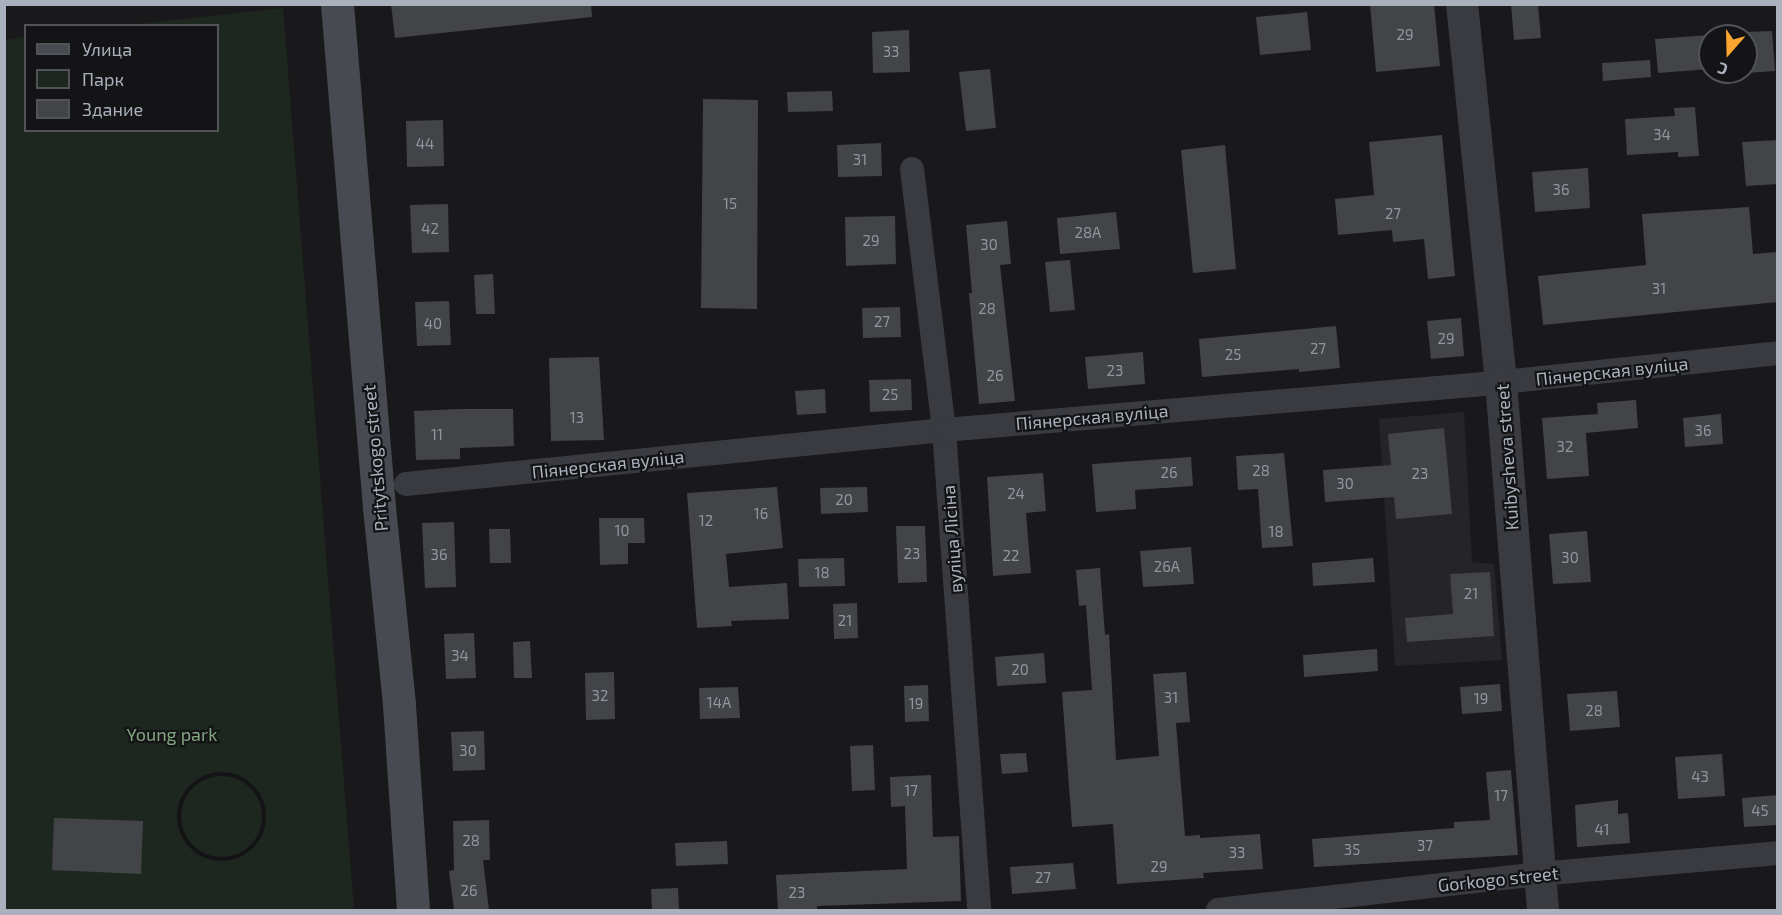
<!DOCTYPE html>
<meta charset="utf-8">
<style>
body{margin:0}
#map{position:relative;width:1782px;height:915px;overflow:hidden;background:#19191b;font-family:"Exo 2",sans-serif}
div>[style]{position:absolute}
.built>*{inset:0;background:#252528}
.green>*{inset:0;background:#1e271f}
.building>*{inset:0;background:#434448}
.minor>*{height:24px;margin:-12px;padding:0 12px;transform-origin:12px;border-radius:12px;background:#393b40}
.tertiary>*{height:32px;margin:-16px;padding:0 16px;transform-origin:16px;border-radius:16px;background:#393b40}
.secondary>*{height:33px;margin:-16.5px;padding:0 16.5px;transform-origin:16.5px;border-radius:16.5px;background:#474a51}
.rail>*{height:7px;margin-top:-3.5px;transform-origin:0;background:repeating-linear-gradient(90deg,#141416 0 14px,#4c4f56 0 28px);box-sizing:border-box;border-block:2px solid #4c4f56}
.rail>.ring{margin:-2.25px;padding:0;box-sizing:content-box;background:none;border:4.5px solid #141416;border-radius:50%}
span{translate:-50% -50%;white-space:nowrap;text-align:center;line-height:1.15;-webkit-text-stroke:4.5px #141416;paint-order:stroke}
.number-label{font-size:15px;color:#90969f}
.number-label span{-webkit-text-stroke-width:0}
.street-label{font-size:18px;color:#aab1bc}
.park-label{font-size:18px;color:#82a781}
.frame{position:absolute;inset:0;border:6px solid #aab1bc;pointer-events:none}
.legend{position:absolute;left:24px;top:24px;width:195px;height:108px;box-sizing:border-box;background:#141416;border:2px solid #505358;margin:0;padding:8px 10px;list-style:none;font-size:18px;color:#aab1bc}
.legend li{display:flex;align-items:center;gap:12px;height:30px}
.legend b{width:30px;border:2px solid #505358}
.north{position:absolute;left:1698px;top:24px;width:60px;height:60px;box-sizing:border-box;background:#141416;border:2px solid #505358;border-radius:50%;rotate:200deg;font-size:16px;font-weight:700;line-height:24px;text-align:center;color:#aab1bc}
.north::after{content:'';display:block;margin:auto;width:21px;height:27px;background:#fca530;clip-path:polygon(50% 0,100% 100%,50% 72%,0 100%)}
</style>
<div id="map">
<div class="built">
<i style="clip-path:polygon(1464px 412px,1472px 562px,1494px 564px,1502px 660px,1395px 666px,1379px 419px)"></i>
</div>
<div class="green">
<i style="clip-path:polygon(283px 8px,354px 910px,5px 910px,4px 40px,25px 37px,26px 130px,218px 130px,218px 26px,128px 25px)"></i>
</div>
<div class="building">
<i style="clip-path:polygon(391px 4px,591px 4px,592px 17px,395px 38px)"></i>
<i style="clip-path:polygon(1370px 4px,1434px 4px,1440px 66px,1376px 72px)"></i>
<i style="clip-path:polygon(1511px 4px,1538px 4px,1541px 38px,1514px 40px)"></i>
<i style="clip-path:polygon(1307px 12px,1311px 50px,1260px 55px,1256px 17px)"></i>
<i style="clip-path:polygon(909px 30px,910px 72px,873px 73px,872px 32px)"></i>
<i style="clip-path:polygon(1772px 31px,1775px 71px,1746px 73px,1746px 32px)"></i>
<i style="clip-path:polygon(1710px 35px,1710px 69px,1658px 73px,1655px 39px)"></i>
<i style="clip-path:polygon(1650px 60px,1651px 77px,1603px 81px,1602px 63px)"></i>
<i style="clip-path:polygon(990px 69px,996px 128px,966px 131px,959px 72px)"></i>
<i style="clip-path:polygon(832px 91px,833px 111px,788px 112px,787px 92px)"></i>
<i style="clip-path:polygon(703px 99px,758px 100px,757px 309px,701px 308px)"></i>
<i style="clip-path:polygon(1695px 107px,1699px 156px,1678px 157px,1678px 152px,1627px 155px,1625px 119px,1675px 116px,1674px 108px)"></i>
<i style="clip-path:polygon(443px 120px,444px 166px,407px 167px,406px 121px)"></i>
<i style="clip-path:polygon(1442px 135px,1455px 276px,1428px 279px,1424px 239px,1393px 242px,1392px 230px,1338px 235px,1335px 199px,1374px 195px,1369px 142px)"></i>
<i style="clip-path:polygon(1778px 140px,1778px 184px,1746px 186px,1742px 142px)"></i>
<i style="clip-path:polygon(881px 143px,882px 176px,838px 177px,837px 145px)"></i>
<i style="clip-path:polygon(1225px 145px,1236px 269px,1193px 273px,1181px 150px)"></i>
<i style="clip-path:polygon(1588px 168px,1590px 208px,1535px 212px,1532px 172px)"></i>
<i style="clip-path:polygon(448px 204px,449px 252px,412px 253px,410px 205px)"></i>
<i style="clip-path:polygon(1749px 207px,1753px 254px,1778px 252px,1778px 302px,1543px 325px,1538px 276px,1646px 265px,1642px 214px)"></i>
<i style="clip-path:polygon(1116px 212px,1120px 249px,1060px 254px,1057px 218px)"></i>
<i style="clip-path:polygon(895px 216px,896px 264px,846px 266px,845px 217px)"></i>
<i style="clip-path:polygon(1007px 221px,1011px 264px,1000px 265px,1015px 401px,979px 404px,969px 293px,972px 293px,966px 225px)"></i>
<i style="clip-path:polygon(1070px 260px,1075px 310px,1050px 312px,1045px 262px)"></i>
<i style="clip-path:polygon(493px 274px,495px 314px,476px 314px,474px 275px)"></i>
<i style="clip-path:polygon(449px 301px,451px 345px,417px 346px,415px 302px)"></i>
<i style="clip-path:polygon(900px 307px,901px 337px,863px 338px,862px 308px)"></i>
<i style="clip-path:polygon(1461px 318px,1464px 356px,1431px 359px,1427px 321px)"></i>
<i style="clip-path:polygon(1336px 326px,1340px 368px,1299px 372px,1299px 369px,1202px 377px,1199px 339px)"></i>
<i style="clip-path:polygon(1143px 352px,1145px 384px,1088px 389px,1085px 357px)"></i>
<i style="clip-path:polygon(599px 357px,604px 440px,551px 441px,549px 358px)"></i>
<i style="clip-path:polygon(911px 379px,912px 410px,870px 412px,869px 380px)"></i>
<i style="clip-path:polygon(825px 389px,826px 413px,797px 415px,795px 391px)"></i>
<i style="clip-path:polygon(1636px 400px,1638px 428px,1586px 433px,1589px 476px,1547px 479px,1542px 418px,1598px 414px,1597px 403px)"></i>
<i style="clip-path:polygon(459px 409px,513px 409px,514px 446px,460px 448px,460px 459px,416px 460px,414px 411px)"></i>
<i style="clip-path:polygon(1721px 414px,1723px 444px,1685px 447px,1683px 418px)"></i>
<i style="clip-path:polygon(1444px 428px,1452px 514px,1396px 519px,1394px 497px,1325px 502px,1323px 470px,1391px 465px,1388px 434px)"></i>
<i style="clip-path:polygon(1284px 453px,1293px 546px,1262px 548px,1258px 489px,1238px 490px,1236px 456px)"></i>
<i style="clip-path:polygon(1191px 457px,1193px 486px,1135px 490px,1136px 509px,1096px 512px,1092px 464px)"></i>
<i style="clip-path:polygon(1043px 473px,1046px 511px,1026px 513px,1031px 573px,993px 576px,987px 477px)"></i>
<i style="clip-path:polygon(777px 487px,783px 548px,726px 554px,729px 587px,787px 583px,789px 619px,731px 621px,732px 626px,697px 628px,687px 493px)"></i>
<i style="clip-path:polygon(867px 487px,868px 512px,821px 514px,820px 488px)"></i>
<i style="clip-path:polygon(599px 518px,644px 518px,645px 543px,628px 543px,628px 564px,600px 565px)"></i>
<i style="clip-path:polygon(454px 522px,456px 587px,425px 588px,422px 523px)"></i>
<i style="clip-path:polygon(896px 526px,925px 526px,927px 582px,898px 583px)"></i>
<i style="clip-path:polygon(489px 529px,510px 529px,511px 563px,490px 563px)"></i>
<i style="clip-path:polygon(1587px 531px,1591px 582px,1553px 584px,1549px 534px)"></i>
<i style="clip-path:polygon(1191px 547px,1194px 584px,1143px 587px,1140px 551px)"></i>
<i style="clip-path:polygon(844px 558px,845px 586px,799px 587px,798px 559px)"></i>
<i style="clip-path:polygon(1373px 558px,1375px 582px,1313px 586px,1312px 563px)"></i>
<i style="clip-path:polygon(1100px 568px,1105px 635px,1109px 634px,1116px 760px,1159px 756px,1153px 674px,1186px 672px,1190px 722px,1176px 723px,1185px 836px,1200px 835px,1200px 838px,1260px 834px,1263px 869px,1203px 873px,1204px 878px,1117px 884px,1113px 824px,1072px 827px,1062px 692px,1092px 690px,1086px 605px,1079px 606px,1076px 570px)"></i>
<i style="clip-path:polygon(1490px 572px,1494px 636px,1407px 642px,1405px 618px,1453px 614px,1450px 574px)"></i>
<i style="clip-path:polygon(857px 603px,858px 638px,834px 639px,833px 604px)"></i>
<i style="clip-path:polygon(474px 633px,476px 678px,446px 679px,444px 634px)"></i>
<i style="clip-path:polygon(530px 641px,532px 678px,514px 678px,513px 642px)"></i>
<i style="clip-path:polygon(1377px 649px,1378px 671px,1304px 677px,1303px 655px)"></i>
<i style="clip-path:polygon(1044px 653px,1046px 683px,997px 686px,995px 657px)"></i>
<i style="clip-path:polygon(614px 672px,615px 719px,586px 720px,585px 673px)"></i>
<i style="clip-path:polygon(1500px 684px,1502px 711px,1462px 714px,1460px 687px)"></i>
<i style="clip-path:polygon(928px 685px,929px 721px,905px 722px,904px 686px)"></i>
<i style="clip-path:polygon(738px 687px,740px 718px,700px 719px,699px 688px)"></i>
<i style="clip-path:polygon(1617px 691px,1620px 727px,1570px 731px,1567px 694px)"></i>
<i style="clip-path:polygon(484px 731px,485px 770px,453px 771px,451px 732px)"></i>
<i style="clip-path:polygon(873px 745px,875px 790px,852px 791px,850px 746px)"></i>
<i style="clip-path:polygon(1026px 753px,1028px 772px,1002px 774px,1000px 754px)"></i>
<i style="clip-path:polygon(1722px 754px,1725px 796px,1678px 799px,1675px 757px)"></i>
<i style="clip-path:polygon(1511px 770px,1518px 855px,1314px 867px,1312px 839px,1454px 828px,1454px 822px,1490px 820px,1486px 772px)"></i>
<i style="clip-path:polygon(931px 775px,933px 837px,959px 836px,961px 901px,817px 906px,817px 910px,778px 910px,776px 875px,907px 869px,905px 806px,891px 807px,890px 777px)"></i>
<i style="clip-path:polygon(1778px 795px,1778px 825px,1744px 827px,1742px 798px)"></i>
<i style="clip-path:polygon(1618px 800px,1618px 814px,1628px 813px,1630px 843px,1577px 847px,1575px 805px)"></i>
<i style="clip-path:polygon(54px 818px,143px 821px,141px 874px,52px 870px)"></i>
<i style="clip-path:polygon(489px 820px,490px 860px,483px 860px,489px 910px,454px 910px,449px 871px,454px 870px,453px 821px)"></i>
<i style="clip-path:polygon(727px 841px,728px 864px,676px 866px,675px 843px)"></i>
<i style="clip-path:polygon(1073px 863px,1076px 889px,1012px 894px,1010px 867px)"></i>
<i style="clip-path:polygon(678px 888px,679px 910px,652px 910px,651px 889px)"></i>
</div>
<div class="minor">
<i style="left:912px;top:169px;width:263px;rotate:83deg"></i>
<i style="left:944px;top:430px;width:481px;rotate:85.8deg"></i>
<i style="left:406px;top:484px;width:541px;rotate:-5.73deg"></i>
<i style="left:944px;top:430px;width:542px;rotate:-4.87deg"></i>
<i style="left:1484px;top:384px;width:296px;rotate:-6deg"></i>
<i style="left:1218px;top:910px;width:323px;rotate:-6.4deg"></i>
<i style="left:1539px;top:874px;width:240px;rotate:-5deg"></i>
</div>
<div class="tertiary">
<i style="left:1462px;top:4px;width:380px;rotate:84.1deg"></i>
<i style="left:1501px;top:382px;width:530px;rotate:85.45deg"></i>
</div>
<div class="secondary">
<i style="left:337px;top:4px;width:505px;rotate:85.23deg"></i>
<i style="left:379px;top:507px;width:199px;rotate:84.2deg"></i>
<i style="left:399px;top:705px;width:205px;rotate:86.1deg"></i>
</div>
<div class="rail">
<i class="ring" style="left:179px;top:774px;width:81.5px;height:81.5px"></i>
</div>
<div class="number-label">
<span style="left:1405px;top:35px">29</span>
<span style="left:891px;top:52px">33</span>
<span style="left:1662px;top:135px">34</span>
<span style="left:425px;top:144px">44</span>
<span style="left:860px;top:160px">31</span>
<span style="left:1561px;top:190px">36</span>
<span style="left:730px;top:204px">15</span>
<span style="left:1393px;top:214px">27</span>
<span style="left:430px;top:229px">42</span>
<span style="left:1088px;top:233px">28А</span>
<span style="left:871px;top:241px">29</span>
<span style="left:989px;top:245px">30</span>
<span style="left:1659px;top:289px">31</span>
<span style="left:987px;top:309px">28</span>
<span style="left:882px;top:322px">27</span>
<span style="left:433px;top:324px">40</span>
<span style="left:1446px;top:339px">29</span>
<span style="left:1318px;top:349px">27</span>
<span style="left:1233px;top:355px">25</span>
<span style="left:1115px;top:371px">23</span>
<span style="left:995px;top:376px">26</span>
<span style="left:890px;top:395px">25</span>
<span style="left:577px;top:418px">13</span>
<span style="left:1703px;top:431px">36</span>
<span style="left:437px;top:435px">11</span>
<span style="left:1565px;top:447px">32</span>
<span style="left:1261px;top:471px">28</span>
<span style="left:1169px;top:473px">26</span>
<span style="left:1420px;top:474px">23</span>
<span style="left:1345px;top:484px">30</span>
<span style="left:1016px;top:494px">24</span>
<span style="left:844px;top:500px">20</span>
<span style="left:761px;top:514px">16</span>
<span style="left:706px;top:521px">12</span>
<span style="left:622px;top:531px">10</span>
<span style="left:1276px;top:532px">18</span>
<span style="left:912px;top:554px">23</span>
<span style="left:439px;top:555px">36</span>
<span style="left:1011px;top:556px">22</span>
<span style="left:1570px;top:558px">30</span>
<span style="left:1167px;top:567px">26А</span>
<span style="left:822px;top:573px">18</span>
<span style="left:1471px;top:594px">21</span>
<span style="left:845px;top:621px">21</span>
<span style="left:460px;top:656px">34</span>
<span style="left:1020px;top:670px">20</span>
<span style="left:600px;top:696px">32</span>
<span style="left:1171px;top:698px">31</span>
<span style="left:1481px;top:699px">19</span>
<span style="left:719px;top:703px">14А</span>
<span style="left:916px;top:704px">19</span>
<span style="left:1594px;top:711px">28</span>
<span style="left:468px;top:751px">30</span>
<span style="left:1700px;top:777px">43</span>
<span style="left:911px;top:791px">17</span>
<span style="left:1501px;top:796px">17</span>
<span style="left:1760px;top:811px">45</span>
<span style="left:1602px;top:830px">41</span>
<span style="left:471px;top:841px">28</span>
<span style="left:1425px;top:846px">37</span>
<span style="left:1352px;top:850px">35</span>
<span style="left:1237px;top:853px">33</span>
<span style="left:1159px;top:867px">29</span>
<span style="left:1043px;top:878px">27</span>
<span style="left:469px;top:891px">26</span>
<span style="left:797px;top:893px">23</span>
</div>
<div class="street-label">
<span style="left:1612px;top:371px;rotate:-6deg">Піянерская вуліца</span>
<span style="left:1092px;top:417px;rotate:-5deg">Піянерская вуліца</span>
<span style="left:1507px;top:457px;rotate:-94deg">Kuibysheva street</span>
<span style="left:375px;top:458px;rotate:-95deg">Pritytskogo street</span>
<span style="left:608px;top:464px;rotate:-6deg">Піянерская вуліца</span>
<span style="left:952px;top:539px;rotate:-94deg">вуліца Лісіна</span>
<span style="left:1498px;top:879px;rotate:-6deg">Gorkogo street</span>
</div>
<div class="park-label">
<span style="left:172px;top:734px">Young park</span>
</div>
<div class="frame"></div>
<ul class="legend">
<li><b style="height:8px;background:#474a51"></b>Улица</li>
<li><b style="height:16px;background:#1e271f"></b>Парк</li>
<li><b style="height:16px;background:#434448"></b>Здание</li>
</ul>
<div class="north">С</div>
</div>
